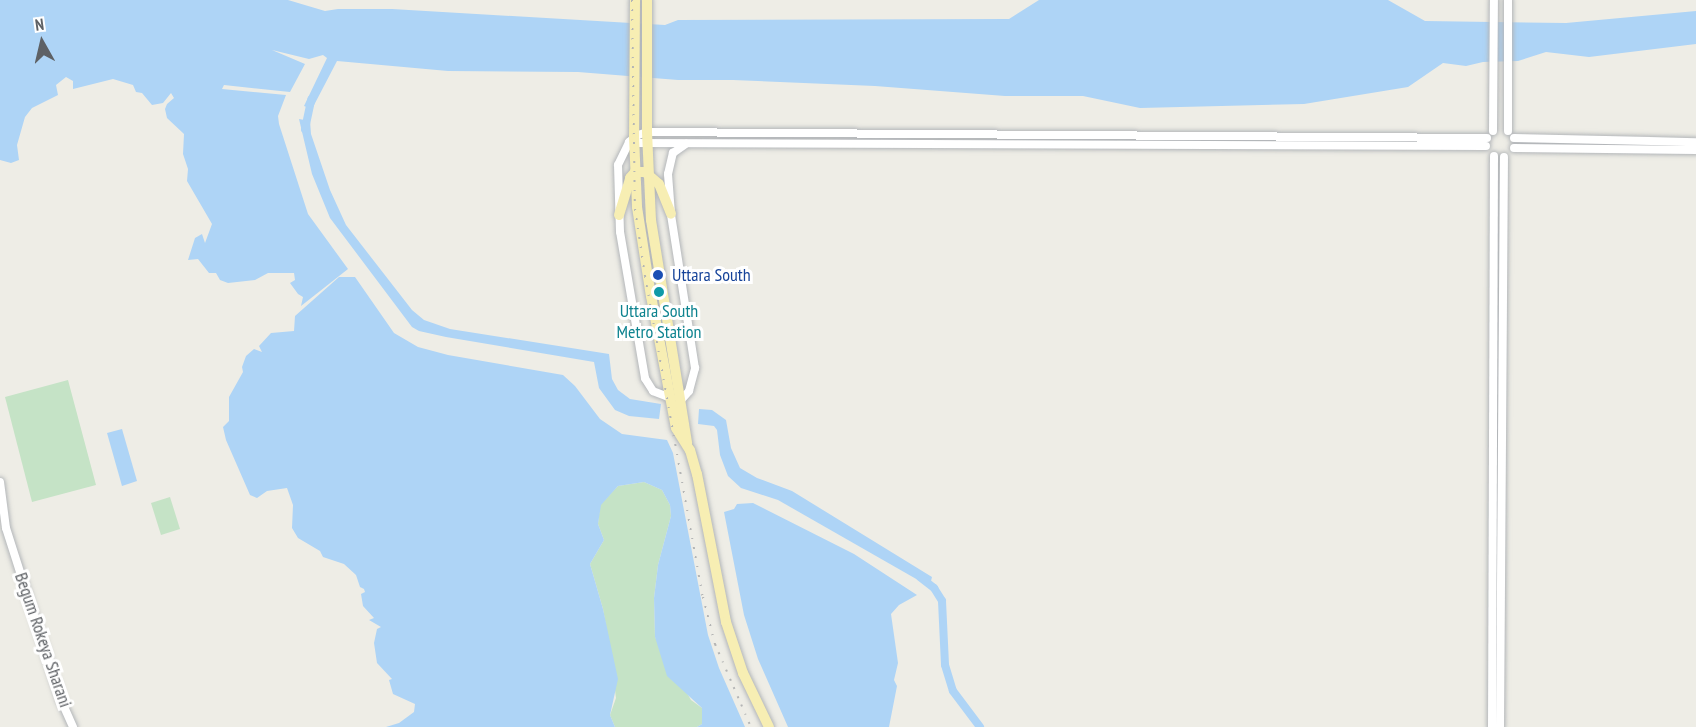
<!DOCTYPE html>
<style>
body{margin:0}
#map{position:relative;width:1696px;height:727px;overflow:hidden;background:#eeede6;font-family:"PT Sans Narrow",sans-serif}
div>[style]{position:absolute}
.green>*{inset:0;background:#c5e3c6}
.water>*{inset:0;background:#aed4f6}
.canal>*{height:8px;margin:-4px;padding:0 4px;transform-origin:4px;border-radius:4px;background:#aed4f6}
.roads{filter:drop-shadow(0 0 2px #b3b6b9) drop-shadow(0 0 2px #b3b6b9)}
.minor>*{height:8px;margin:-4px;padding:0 4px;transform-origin:4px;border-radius:4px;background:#fff}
.major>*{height:10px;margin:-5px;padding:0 5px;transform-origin:5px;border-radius:5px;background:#f7eeb3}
.rail>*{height:2px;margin-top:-1px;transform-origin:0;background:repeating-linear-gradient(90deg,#b4b5b5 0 1.5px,transparent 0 9.5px)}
.dots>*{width:16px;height:16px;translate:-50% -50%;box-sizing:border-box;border:3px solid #fff;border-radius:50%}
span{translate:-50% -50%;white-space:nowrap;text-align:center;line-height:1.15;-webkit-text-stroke:6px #fff;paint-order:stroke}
.transit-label{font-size:18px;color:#164399}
.left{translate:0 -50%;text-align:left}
.culture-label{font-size:18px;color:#0d838f}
.street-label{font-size:18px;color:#5e6165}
.north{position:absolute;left:12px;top:12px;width:60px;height:60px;-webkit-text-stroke:4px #fff;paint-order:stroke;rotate:352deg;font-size:16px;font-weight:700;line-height:24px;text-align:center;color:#5e6165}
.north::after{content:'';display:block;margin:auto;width:21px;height:27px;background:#5e6165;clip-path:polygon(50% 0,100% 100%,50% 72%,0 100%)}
</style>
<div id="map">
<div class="green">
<i style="clip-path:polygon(68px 380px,96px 485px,32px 502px,5px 397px)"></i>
<i style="clip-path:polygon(644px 482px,662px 490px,670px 505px,671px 516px,658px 565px,654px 598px,655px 637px,691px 700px,702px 708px,702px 724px,697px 727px,615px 727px,610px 715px,616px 698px,609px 643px,603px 609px,590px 564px,604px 540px,598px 524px,600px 505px,618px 486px)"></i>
<i style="clip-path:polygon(170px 497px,180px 529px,161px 535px,151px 503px)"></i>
</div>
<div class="water">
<i style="clip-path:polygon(0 0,288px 0,325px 11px,338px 9px,392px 9px,665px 25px,678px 20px,1009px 19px,1039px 0,1388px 0,1425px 21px,1566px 23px,1696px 11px,1696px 44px,1589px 57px,1546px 52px,1518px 61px,1483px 62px,1466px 66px,1443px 63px,1408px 87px,1304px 104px,1140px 108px,1083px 96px,1005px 96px,875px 86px,733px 80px,678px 80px,578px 72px,448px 71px,337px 61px,312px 109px,304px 106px,327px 58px,323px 55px,309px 59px,272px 50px,305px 64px,290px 92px,224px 85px,222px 89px,286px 95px,278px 116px,279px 124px,308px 214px,348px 269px,301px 306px,303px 297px,298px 294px,290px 283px,295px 280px,294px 273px,268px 273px,255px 280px,228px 283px,220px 280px,216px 273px,209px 273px,198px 259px,188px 260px,195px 238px,202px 234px,205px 243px,212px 224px,187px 181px,188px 169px,183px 154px,184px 134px,167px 118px,165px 109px,167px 104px,174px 98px,171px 93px,163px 103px,152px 105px,142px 93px,136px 92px,133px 85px,113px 79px,73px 89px,73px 81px,66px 77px,56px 85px,58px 95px,32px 108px,25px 117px,17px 145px,19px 160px,11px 163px,0 160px)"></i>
<i style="clip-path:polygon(299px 119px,310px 121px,311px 134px,330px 190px,346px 225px,412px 310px,424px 320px,450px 329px,609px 354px,612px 379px,618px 390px,630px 399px,661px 404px,659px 419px,629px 416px,615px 410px,599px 388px,594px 362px,446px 337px,419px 331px,412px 327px,330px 218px,312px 174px)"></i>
<i style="clip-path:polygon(339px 277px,355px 277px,394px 333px,418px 347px,448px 355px,563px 375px,575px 386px,600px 419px,622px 434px,667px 440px,673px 453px,708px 635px,719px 668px,745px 727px,697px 727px,702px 724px,702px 708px,667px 676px,655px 637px,654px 598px,658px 565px,671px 516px,670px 505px,662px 490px,644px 482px,618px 486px,601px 505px,598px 524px,604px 540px,590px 564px,603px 609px,618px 679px,610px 715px,615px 727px,386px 727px,399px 723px,414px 712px,415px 704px,393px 694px,389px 680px,392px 679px,377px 663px,374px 643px,377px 629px,381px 627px,369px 620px,374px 618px,363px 606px,361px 594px,365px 592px,364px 589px,360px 587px,356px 575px,344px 564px,323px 557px,320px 551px,298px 538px,292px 528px,293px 505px,287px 488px,267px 491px,257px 498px,250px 495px,226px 440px,223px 427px,229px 421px,229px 397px,243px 372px,242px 367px,246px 356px,254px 349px,262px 352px,259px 346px,271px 333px,294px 331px,295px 316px)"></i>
<i style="clip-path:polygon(699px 409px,712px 410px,726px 420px,731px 448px,740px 468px,757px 478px,792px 491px,932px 577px,931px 581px,925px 584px,778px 500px,741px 488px,728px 476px,720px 455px,717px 430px,714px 426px,698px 424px)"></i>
<i style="clip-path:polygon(122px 429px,137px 481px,122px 486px,107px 433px)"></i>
<i style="clip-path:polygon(753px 503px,854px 554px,917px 595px,899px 605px,891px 614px,898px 663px,894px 680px,897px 686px,889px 727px,788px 727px,758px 659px,744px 615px,724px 512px,734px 509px,737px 504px)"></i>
</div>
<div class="canal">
<i style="left:305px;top:129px;width:30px;rotate:-78deg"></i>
<i style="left:920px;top:577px;width:18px;rotate:38deg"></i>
<i style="left:934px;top:588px;width:15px;rotate:58deg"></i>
<i style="left:942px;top:601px;width:64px;rotate:87.3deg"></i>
<i style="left:945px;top:665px;width:27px;rotate:73deg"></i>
<i style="left:953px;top:691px;width:45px;rotate:53.1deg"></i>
</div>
<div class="roads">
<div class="minor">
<i style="left:1508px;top:0;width:131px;rotate:90deg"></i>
<i style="left:1493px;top:131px;width:131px;rotate:-89.6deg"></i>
<i style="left:1514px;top:138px;width:182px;rotate:1.3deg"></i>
<i style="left:634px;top:143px;width:852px;rotate:0.2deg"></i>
<i style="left:1514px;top:148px;width:182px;rotate:0.6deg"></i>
<i style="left:671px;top:398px;width:19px;rotate:-159deg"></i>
<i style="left:653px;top:391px;width:15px;rotate:-122deg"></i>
<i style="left:645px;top:378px;width:148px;rotate:-99.7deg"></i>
<i style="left:620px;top:232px;width:67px;rotate:-91.7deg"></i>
<i style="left:618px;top:165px;width:25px;rotate:-64deg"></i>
<i style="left:629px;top:142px;width:11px;rotate:-38deg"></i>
<i style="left:638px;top:135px;width:9px;rotate:-18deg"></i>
<i style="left:647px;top:132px;width:840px;rotate:0.41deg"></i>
<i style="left:681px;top:400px;width:12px;rotate:-48deg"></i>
<i style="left:689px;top:391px;width:24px;rotate:-75deg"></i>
<i style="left:695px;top:368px;width:156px;rotate:-98.9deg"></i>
<i style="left:671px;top:214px;width:40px;rotate:-94.3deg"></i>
<i style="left:668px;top:174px;width:22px;rotate:-77deg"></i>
<i style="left:673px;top:153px;width:16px;rotate:-35deg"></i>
<i style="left:0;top:482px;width:46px;rotate:82.6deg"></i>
<i style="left:6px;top:528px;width:181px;rotate:72.3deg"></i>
<i style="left:61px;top:700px;width:30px;rotate:66deg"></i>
<i style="left:1492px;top:727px;width:571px;rotate:-89.8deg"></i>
<i style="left:1500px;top:727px;width:570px;rotate:-89.6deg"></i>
</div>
<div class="major">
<i style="left:635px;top:0;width:137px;rotate:90.4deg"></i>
<i style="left:634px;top:137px;width:70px;rotate:87.5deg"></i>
<i style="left:637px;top:207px;width:90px;rotate:81.1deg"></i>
<i style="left:651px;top:296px;width:134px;rotate:79.3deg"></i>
<i style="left:676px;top:428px;width:26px;rotate:58deg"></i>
<i style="left:690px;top:450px;width:25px;rotate:74deg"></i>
<i style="left:697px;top:474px;width:151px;rotate:78.9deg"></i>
<i style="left:726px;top:622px;width:54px;rotate:71.6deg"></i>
<i style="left:743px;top:673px;width:60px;rotate:64.3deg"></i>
<i style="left:647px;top:0;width:132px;rotate:90deg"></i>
<i style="left:647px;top:132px;width:88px;rotate:87.4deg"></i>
<i style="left:651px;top:220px;width:226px;rotate:80.8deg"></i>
<i style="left:619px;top:215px;width:39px;rotate:-73deg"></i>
<i style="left:630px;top:178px;width:8px;rotate:-50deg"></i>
<i style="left:635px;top:172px;width:10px"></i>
<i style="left:645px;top:172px;width:18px;rotate:41deg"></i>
<i style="left:659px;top:184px;width:32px;rotate:68deg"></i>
</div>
</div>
<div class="rail">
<i style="left:632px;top:0;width:209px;rotate:89.2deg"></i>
<i style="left:635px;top:209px;width:68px;rotate:81.5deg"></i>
<i style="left:645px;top:276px;width:326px;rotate:79.8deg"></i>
<i style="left:703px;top:597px;width:49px;rotate:75.7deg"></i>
<i style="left:715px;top:644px;width:90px;rotate:66.6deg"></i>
</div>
<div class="dots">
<i style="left:658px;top:275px;background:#1a4fb4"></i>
<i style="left:659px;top:292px;background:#0f9aa8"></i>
</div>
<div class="transit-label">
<span class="left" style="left:672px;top:275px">Uttara South</span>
</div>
<div class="culture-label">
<span style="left:659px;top:322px">Uttara South<br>Metro Station</span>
</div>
<div class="street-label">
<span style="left:43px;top:640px;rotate:71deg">Begum Rokeya Sharani</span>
</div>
<div class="north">N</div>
</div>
